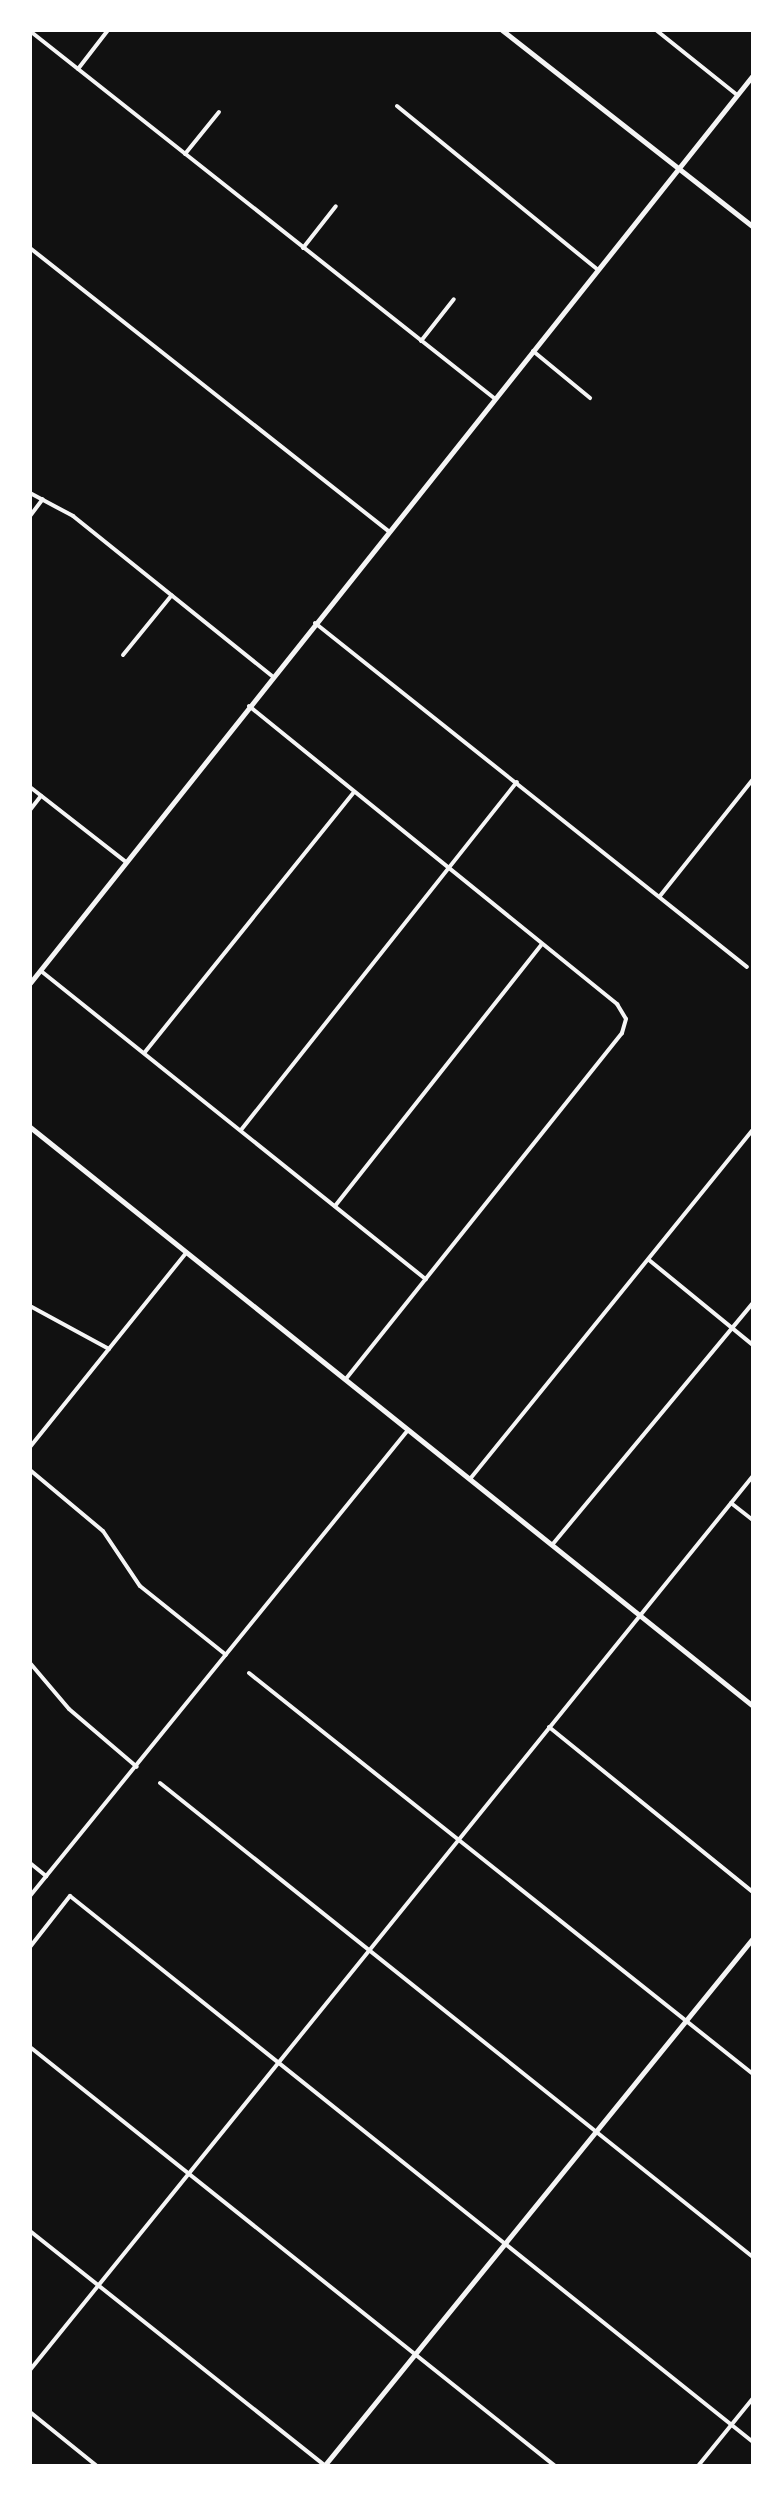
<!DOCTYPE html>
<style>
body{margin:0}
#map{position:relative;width:783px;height:2496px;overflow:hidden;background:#111;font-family:"Work Sans",sans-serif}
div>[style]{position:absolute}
.minor>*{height:4px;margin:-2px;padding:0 2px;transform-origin:2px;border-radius:2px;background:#f5f5f5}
.tertiary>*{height:5px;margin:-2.5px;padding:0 2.5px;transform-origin:2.5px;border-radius:2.5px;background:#f5f5f5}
span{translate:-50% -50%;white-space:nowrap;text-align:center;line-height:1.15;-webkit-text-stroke:6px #fff;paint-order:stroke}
.frame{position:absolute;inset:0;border:32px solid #fff;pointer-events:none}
</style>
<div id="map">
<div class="minor">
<i style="left:656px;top:30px;width:104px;rotate:38.7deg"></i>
<i style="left:30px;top:31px;width:592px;rotate:38.34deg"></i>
<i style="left:78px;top:69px;width:49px;rotate:-52.4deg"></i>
<i style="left:397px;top:106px;width:258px;rotate:39.2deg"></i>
<i style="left:185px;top:154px;width:54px;rotate:-51deg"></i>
<i style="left:30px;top:248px;width:456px;rotate:38.3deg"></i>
<i style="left:303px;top:248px;width:53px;rotate:-51.8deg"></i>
<i style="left:421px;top:341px;width:53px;rotate:-51.8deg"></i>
<i style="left:533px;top:351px;width:74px;rotate:39.5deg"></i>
<i style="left:30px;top:493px;width:49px;rotate:28.1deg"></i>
<i style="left:73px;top:516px;width:255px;rotate:38.8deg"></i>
<i style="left:30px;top:516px;width:21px;rotate:-53deg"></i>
<i style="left:315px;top:623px;width:552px;rotate:38.53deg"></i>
<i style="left:123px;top:655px;width:77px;rotate:-50.8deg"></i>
<i style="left:249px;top:706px;width:474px;rotate:39deg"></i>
<i style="left:617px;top:1004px;width:17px;rotate:59deg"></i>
<i style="left:626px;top:1019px;width:15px;rotate:106deg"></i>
<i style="left:622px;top:1033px;width:443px;rotate:128.6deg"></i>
<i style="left:30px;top:787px;width:122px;rotate:38deg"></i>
<i style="left:30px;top:810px;width:18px;rotate:-52deg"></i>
<i style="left:660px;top:896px;width:149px;rotate:-51.5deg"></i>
<i style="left:41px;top:971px;width:493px;rotate:38.7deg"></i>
<i style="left:145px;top:1052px;width:332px;rotate:-51.2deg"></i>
<i style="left:241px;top:1130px;width:444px;rotate:-51.6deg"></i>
<i style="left:335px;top:1206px;width:333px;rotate:-51.7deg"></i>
<i style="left:649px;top:1260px;width:134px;rotate:39.3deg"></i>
<i style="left:30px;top:1306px;width:90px;rotate:28.6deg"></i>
<i style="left:30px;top:1447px;width:249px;rotate:-51.2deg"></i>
<i style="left:30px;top:1470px;width:95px;rotate:39.9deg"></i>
<i style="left:103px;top:1531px;width:66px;rotate:56.1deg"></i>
<i style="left:140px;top:1586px;width:110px;rotate:38.7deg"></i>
<i style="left:470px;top:1479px;width:449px;rotate:-51deg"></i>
<i style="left:731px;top:1503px;width:28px;rotate:38deg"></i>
<i style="left:552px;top:1545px;width:315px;rotate:-50.3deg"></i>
<i style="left:30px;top:1663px;width:60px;rotate:49.7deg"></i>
<i style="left:69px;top:1709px;width:89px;rotate:40.5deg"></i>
<i style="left:249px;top:1673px;width:644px;rotate:38.51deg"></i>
<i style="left:549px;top:1727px;width:262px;rotate:39deg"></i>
<i style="left:160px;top:1783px;width:759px;rotate:38.64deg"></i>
<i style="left:30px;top:1863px;width:21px;rotate:39deg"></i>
<i style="left:30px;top:1896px;width:600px;rotate:-50.95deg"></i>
<i style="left:30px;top:1947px;width:65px;rotate:-51.9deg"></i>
<i style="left:70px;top:1896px;width:874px;rotate:38.64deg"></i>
<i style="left:30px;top:2047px;width:672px;rotate:38.59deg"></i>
<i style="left:30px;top:2231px;width:377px;rotate:38.5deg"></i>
<i style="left:30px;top:2370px;width:1150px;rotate:-51.04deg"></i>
<i style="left:30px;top:2412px;width:86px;rotate:38.9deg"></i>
<i style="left:698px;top:2466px;width:87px;rotate:-51deg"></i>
</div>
<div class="tertiary">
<i style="left:502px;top:30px;width:319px;rotate:38.1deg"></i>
<i style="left:30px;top:983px;width:1161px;rotate:-51.47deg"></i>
<i style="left:30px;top:1127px;width:926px;rotate:38.69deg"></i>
<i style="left:324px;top:2466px;width:680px;rotate:-50.91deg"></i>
</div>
<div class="frame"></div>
</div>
